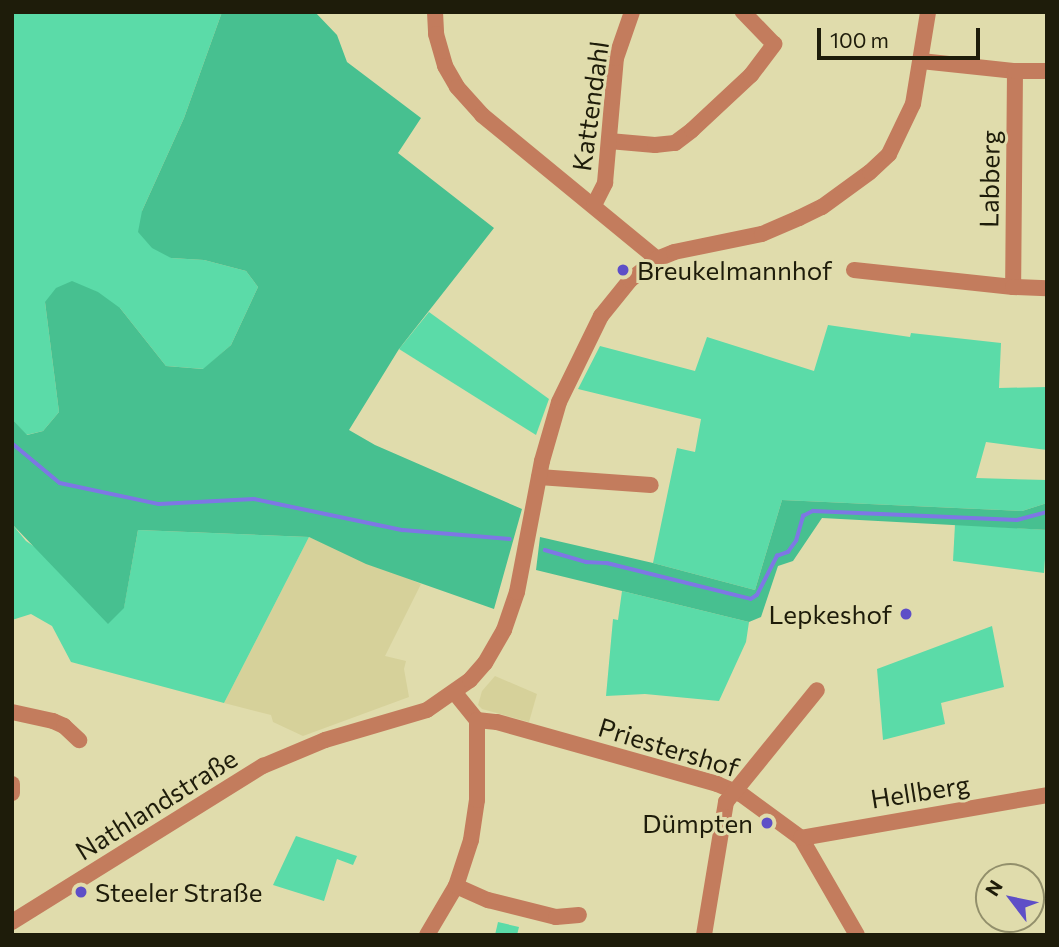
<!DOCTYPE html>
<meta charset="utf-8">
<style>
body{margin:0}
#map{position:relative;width:1059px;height:947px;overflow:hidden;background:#e0dcac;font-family:Commissioner,sans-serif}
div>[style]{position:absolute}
.built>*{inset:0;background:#d6d19a}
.green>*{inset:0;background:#5bdba8}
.forest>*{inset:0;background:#47c090}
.stream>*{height:3.5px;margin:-1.75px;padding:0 1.75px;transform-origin:1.75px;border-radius:1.75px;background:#7e77e4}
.minor>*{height:16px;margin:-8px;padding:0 8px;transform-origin:8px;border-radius:8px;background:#c37c5d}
.dots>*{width:19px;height:19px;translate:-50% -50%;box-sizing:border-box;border:4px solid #e0dcac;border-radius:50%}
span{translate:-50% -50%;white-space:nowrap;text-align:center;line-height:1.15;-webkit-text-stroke:6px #e0dcac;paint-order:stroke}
.street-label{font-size:26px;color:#1e1c0a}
.poi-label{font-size:26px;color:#1e1c0a}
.left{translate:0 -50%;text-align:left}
.right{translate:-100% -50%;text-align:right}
.frame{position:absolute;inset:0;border:14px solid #1e1c0a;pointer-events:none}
.north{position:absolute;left:975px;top:863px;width:70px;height:70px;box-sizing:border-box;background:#e0dcac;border:2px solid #928f6b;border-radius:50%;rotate:302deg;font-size:19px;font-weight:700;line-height:28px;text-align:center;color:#1e1c0a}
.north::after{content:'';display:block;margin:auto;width:24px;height:32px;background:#5e4fc7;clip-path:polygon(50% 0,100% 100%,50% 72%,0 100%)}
.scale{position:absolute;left:817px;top:28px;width:163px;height:32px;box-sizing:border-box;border:4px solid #1e1c0a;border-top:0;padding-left:9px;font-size:21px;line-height:24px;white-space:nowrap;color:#1e1c0a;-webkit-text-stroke:5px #e0dcac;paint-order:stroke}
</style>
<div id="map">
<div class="built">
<i style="clip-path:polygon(309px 537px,421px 584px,385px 656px,406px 661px,404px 669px,409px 697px,303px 736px,273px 722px,271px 715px,224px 703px)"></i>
<i style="clip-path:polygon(495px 676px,537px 694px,529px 722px,482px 709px,478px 705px,482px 691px)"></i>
</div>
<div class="green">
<i style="clip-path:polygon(12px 12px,222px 12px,184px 118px,142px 211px,171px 258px,204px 260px,246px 271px,258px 287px,231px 345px,204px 369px,166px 366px,120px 308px,45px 302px,59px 412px,43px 431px,26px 435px,12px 419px)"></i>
<i style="clip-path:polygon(429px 312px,549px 399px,536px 435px,399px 349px)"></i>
<i style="clip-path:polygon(828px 325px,910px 337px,911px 333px,1001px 343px,999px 388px,1047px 387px,1047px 450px,986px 442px,976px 478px,1047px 480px,1047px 503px,1022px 511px,782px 500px,755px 590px,653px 563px,677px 448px,695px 452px,701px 419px,578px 389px,600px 346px,695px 371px,707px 337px,814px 371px)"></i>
<i style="clip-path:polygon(12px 524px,26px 541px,124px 607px,138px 530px,309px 537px,224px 703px,71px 662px,52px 626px,31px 614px,12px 620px)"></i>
<i style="clip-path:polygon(955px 524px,1047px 530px,1044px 573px,953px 561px)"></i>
<i style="clip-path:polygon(622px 591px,749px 622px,746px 642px,719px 701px,645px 694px,606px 696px,613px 619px,618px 620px)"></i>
<i style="clip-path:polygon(992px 626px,1004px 687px,941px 703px,945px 724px,883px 740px,877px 669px)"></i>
<i style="clip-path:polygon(296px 836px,357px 856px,353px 865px,337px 859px,324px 901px,273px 885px)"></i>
<i style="clip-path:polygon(498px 922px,519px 927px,517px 935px,495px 935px)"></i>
</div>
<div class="forest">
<i style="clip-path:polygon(222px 12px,315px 12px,337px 35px,347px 62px,421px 118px,398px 153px,494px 228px,399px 349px,349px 430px,375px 445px,522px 509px,494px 609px,366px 564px,309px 537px,138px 530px,124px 608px,108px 624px,12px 524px,12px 419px,27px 435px,43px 431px,59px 412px,45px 302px,56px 288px,72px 281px,98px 292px,120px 308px,166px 366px,203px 369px,231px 345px,258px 287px,246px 271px,204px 260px,171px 258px,152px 248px,138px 232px,142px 211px,184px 118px)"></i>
<i style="clip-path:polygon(782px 500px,1022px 511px,1047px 503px,1047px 530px,822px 518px,793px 561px,778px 566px,761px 617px,749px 622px,536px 570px,540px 537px,653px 563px,755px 590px)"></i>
</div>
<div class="stream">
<i style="left:12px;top:443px;width:62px;rotate:39.8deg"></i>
<i style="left:60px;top:483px;width:101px;rotate:12deg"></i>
<i style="left:159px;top:504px;width:95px;rotate:-3deg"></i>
<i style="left:254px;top:499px;width:152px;rotate:11.8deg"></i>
<i style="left:403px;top:530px;width:107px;rotate:4.8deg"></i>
<i style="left:545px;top:550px;width:43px;rotate:16.3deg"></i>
<i style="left:586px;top:562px;width:21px;rotate:3deg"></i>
<i style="left:607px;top:563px;width:148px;rotate:14deg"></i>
<i style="left:751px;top:599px;width:7px;rotate:-34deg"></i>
<i style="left:757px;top:595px;width:44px;rotate:-62.9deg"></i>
<i style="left:777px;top:556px;width:12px;rotate:-20deg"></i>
<i style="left:788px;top:552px;width:14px;rotate:-54deg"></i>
<i style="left:796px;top:541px;width:26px;rotate:-74deg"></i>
<i style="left:803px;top:516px;width:11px;rotate:-27deg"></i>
<i style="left:813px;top:511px;width:204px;rotate:2.5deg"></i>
<i style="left:1017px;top:520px;width:31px;rotate:-15deg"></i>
</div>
<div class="minor">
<i style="left:435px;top:12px;width:22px;rotate:87deg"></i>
<i style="left:436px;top:34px;width:33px;rotate:74deg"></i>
<i style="left:445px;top:66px;width:24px;rotate:60deg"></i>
<i style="left:457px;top:87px;width:38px;rotate:48deg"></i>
<i style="left:482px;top:115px;width:227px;rotate:39.4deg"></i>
<i style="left:921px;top:61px;width:95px;rotate:6.1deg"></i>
<i style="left:1015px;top:71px;width:216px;rotate:90.5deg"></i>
<i style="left:1015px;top:71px;width:32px"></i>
<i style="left:609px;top:141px;width:46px;rotate:5deg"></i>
<i style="left:655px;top:145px;width:20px;rotate:-6deg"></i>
<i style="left:675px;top:143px;width:21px;rotate:-37deg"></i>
<i style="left:692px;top:130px;width:81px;rotate:-43deg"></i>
<i style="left:751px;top:75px;width:39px;rotate:-53deg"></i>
<i style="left:774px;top:44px;width:45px;rotate:-134.1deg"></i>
<i style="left:594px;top:205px;width:25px;rotate:-63deg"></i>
<i style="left:605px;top:183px;width:125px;rotate:-85deg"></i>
<i style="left:616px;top:58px;width:49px;rotate:-70.8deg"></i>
<i style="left:854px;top:270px;width:160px;rotate:6.1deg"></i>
<i style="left:1013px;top:287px;width:34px;rotate:2deg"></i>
<i style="left:539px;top:477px;width:112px;rotate:4.1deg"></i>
<i style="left:455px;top:693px;width:35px;rotate:51deg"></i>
<i style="left:477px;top:720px;width:20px;rotate:6deg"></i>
<i style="left:497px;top:722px;width:229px;rotate:15.7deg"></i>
<i style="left:717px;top:784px;width:26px;rotate:23deg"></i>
<i style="left:741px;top:794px;width:74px;rotate:36.3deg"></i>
<i style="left:801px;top:838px;width:112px;rotate:60deg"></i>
<i style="left:12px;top:712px;width:42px;rotate:12.4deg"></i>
<i style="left:53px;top:721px;width:12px;rotate:24deg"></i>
<i style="left:64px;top:726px;width:21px;rotate:43deg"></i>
<i style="left:12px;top:784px;width:9px;rotate:90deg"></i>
<i style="left:801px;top:838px;width:250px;rotate:-9.9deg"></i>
<i style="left:456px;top:886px;width:35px;rotate:24deg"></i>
<i style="left:488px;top:900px;width:70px;rotate:14deg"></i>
<i style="left:556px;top:917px;width:23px;rotate:-5deg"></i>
<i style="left:12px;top:922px;width:296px;rotate:-31.9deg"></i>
<i style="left:263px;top:766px;width:67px;rotate:-22.8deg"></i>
<i style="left:325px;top:740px;width:106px;rotate:-16.4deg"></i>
<i style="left:427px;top:710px;width:52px;rotate:-34.9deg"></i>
<i style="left:470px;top:680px;width:23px;rotate:-49deg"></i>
<i style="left:485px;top:663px;width:38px;rotate:-60deg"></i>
<i style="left:504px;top:630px;width:40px;rotate:-71.1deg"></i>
<i style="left:517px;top:592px;width:133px;rotate:-79.2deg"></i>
<i style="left:542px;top:461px;width:61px;rotate:-73.9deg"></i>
<i style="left:559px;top:402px;width:96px;rotate:-64deg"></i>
<i style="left:601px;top:316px;width:46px;rotate:-51.1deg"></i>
<i style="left:630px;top:280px;width:34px;rotate:-38deg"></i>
<i style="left:657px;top:259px;width:18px;rotate:-22deg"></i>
<i style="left:674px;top:252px;width:90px;rotate:-11.6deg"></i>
<i style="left:762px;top:234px;width:40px;rotate:-23.4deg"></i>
<i style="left:799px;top:218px;width:25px;rotate:-26deg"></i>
<i style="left:822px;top:207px;width:59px;rotate:-36.1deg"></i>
<i style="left:870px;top:172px;width:26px;rotate:-43deg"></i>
<i style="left:889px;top:154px;width:55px;rotate:-64.4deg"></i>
<i style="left:913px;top:104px;width:93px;rotate:-80.7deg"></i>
<i style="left:427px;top:935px;width:57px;rotate:-59.4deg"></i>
<i style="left:456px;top:886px;width:48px;rotate:-71.9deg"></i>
<i style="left:471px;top:840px;width:40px;rotate:-81.5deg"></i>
<i style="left:477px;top:800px;width:80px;rotate:-90deg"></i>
<i style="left:704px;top:935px;width:135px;rotate:-80.6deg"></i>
<i style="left:726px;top:802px;width:144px;rotate:-50.9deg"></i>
</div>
<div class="dots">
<i style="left:623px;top:270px;background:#5e4fc7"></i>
<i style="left:906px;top:614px;background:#5e4fc7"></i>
<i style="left:767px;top:823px;background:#5e4fc7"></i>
<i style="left:81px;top:892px;background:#5e4fc7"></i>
</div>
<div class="street-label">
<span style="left:590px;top:106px;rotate:-82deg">Kattendahl</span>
<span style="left:989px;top:179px;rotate:-89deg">Labberg</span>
<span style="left:669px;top:747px;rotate:17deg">Priestershof</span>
<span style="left:920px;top:791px;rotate:-9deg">Hellberg</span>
<span style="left:156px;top:804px;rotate:-32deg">Nathlandstraße</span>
</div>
<div class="poi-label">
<span class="left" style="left:637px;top:270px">Breukelmannhof</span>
<span class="right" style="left:892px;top:614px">Lepkeshof</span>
<span class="right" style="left:753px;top:823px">Dümpten</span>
<span class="left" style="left:95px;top:892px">Steeler Straße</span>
</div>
<div class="frame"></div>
<div class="north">N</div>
<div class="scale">100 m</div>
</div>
